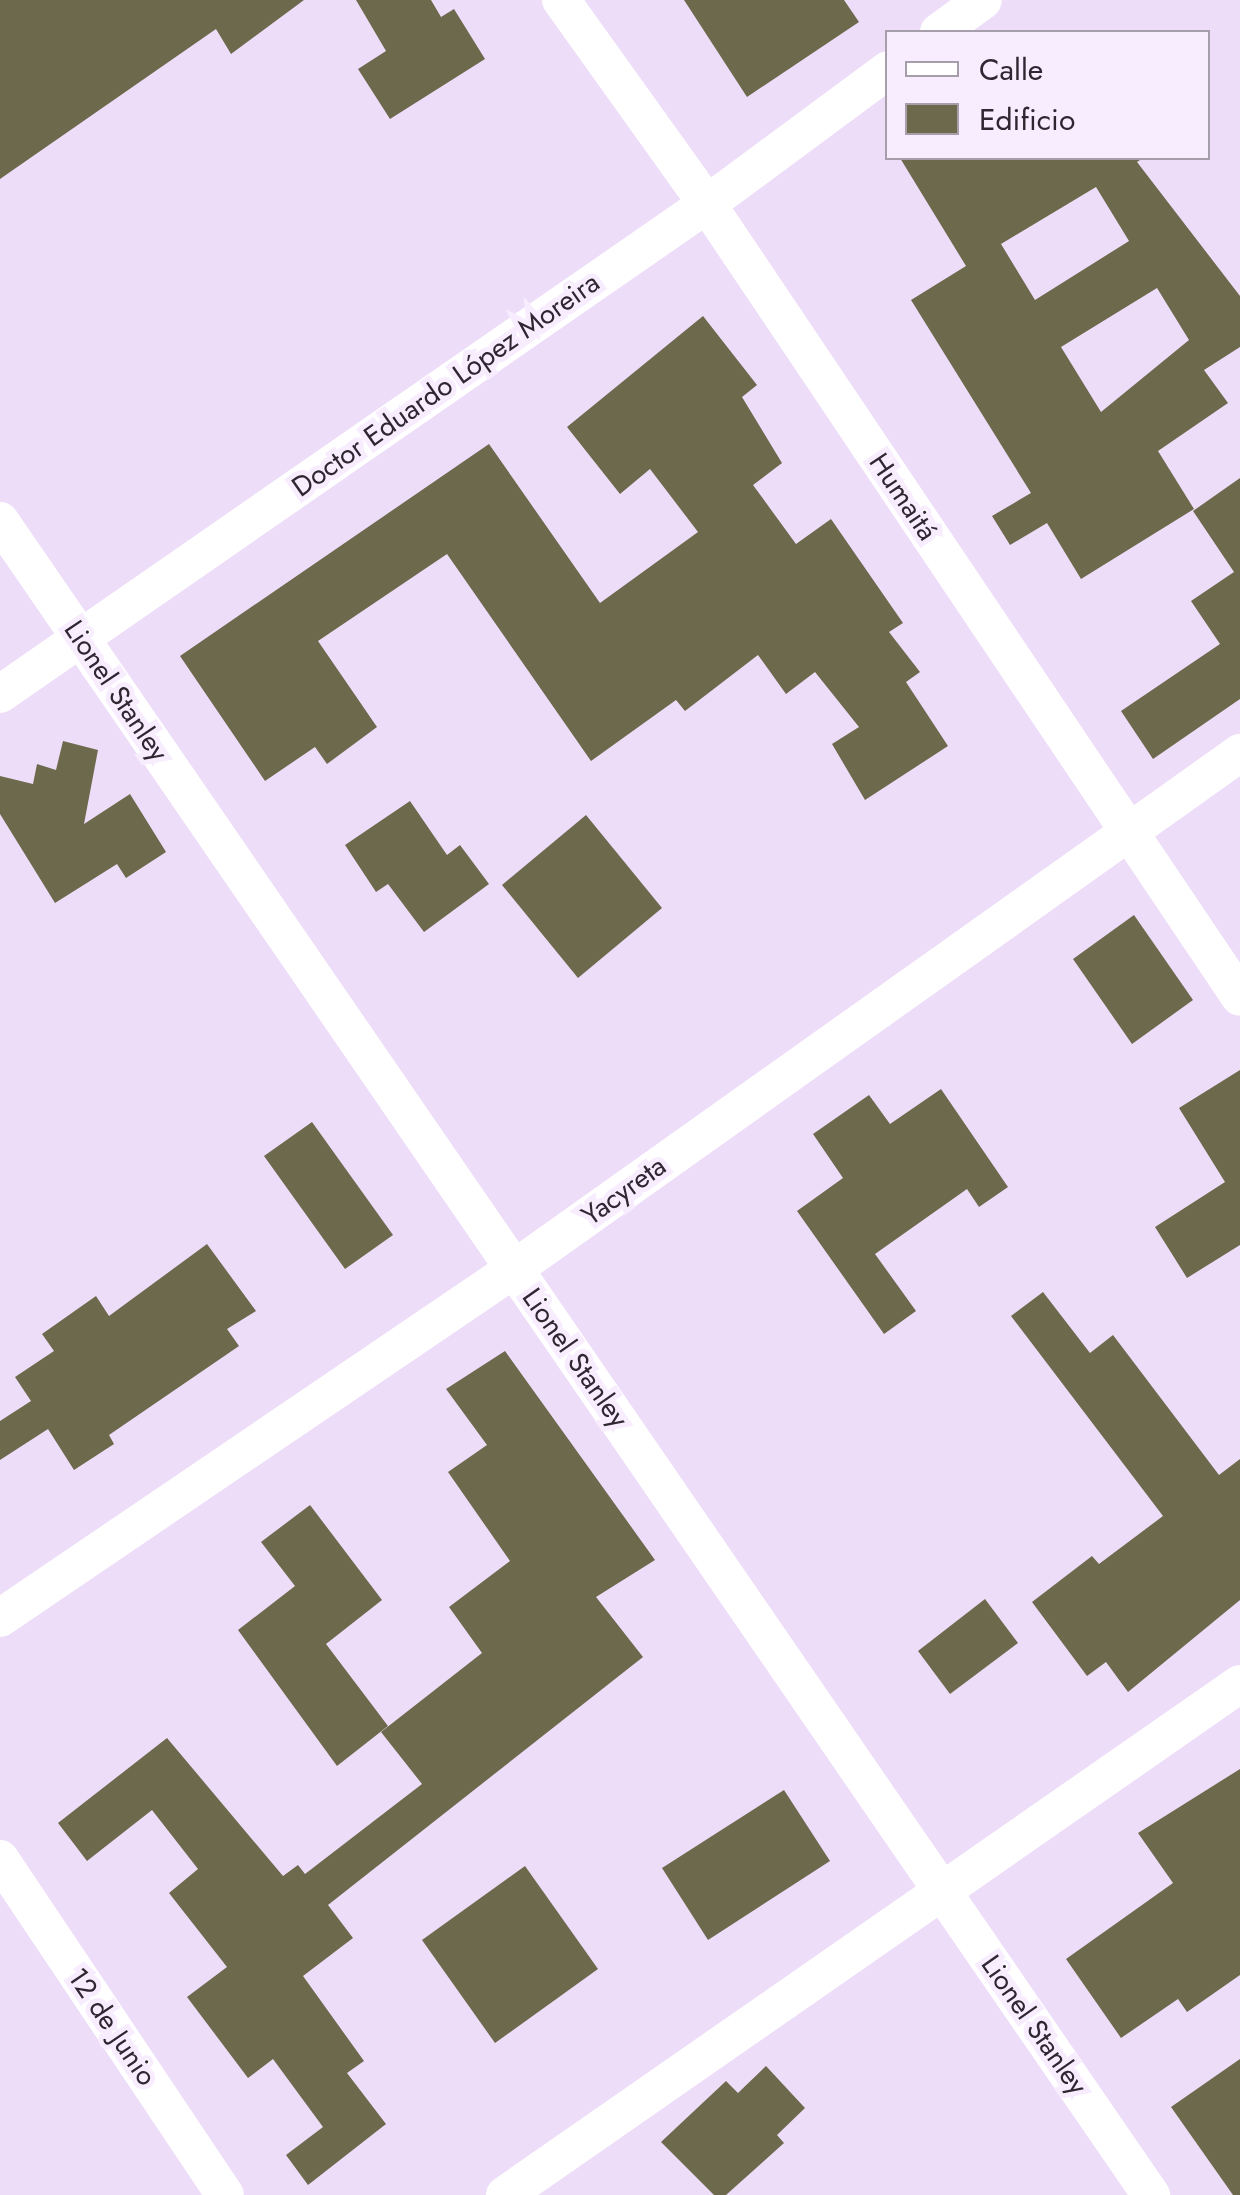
<!DOCTYPE html>
<meta charset="utf-8">
<style>
body{margin:0}
#map{position:relative;width:1240px;height:2195px;overflow:hidden;background:#eeddf9;font-family:Jost,sans-serif}
div>[style]{position:absolute}
.building>*{inset:0;background:#6d694c}
.minor>*{height:38px;margin:-19px;padding:0 19px;transform-origin:19px;border-radius:19px;background:#fff}
span{translate:-50% -50%;white-space:nowrap;text-align:center;line-height:1.15;-webkit-text-stroke:10px #f8edfe;paint-order:stroke}
.street-label{font-size:28px;color:#2e2732}
.legend{position:absolute;left:885px;top:30px;width:325px;height:130px;box-sizing:border-box;background:#f8edfe;border:2px solid #a79eac;margin:0;padding:12px 18px;list-style:none;font-size:30px;color:#2e2732}
.legend li{display:flex;align-items:center;gap:20px;height:50px}
.legend b{width:50px;border:2px solid #a79eac}
</style>
<div id="map">
<div class="building">
<i style="clip-path:polygon(0 0,304px 0,231px 54px,216px 29px,0 179px)"></i>
<i style="clip-path:polygon(356px 0,431px 0,441px 17px,454px 9px,485px 59px,390px 119px,358px 69px,386px 51px)"></i>
<i style="clip-path:polygon(684px 0,844px 0,859px 22px,747px 97px)"></i>
<i style="clip-path:polygon(evenodd,900px 158px,1143px 158px,1137px 162px,1240px 296px,1240px 347px,1204px 370px,1228px 403px,1158px 451px,1194px 509px,1081px 579px,1047px 523px,1010px 545px,992px 516px,1031px 493px,911px 300px,966px 266px,900px 158px,1096px 187px,1129px 241px,1035px 300px,1001px 244px,1096px 187px,900px 158px,1157px 288px,1189px 340px,1101px 412px,1061px 347px,1157px 288px)"></i>
<i style="clip-path:polygon(703px 316px,757px 385px,742px 397px,782px 463px,753px 485px,796px 544px,831px 519px,903px 623px,889px 632px,920px 672px,906px 682px,948px 746px,865px 800px,832px 744px,859px 727px,815px 672px,786px 694px,758px 655px,685px 711px,676px 700px,591px 761px,447px 554px,318px 641px,377px 727px,327px 764px,315px 747px,265px 781px,180px 656px,489px 444px,600px 603px,698px 532px,650px 469px,620px 494px,567px 427px)"></i>
<i style="clip-path:polygon(1240px 478px,1240px 699px,1153px 759px,1121px 711px,1220px 644px,1191px 601px,1234px 572px,1193px 511px)"></i>
<i style="clip-path:polygon(63px 741px,98px 750px,84px 824px,130px 794px,166px 852px,126px 878px,117px 864px,55px 903px,0 814px,0 776px,33px 784px,37px 764px,56px 770px)"></i>
<i style="clip-path:polygon(410px 801px,447px 855px,460px 845px,489px 884px,424px 932px,388px 884px,376px 892px,345px 845px)"></i>
<i style="clip-path:polygon(586px 815px,662px 908px,578px 978px,502px 885px)"></i>
<i style="clip-path:polygon(1134px 915px,1193px 1000px,1132px 1044px,1073px 959px)"></i>
<i style="clip-path:polygon(1240px 1070px,1240px 1245px,1187px 1278px,1155px 1227px,1225px 1182px,1179px 1108px)"></i>
<i style="clip-path:polygon(941px 1089px,1008px 1187px,979px 1207px,967px 1189px,875px 1254px,916px 1311px,884px 1334px,797px 1211px,843px 1178px,813px 1134px,869px 1095px,890px 1124px)"></i>
<i style="clip-path:polygon(312px 1122px,393px 1235px,345px 1269px,264px 1156px)"></i>
<i style="clip-path:polygon(207px 1244px,256px 1311px,227px 1329px,239px 1346px,109px 1435px,114px 1444px,74px 1470px,48px 1429px,0 1460px,0 1421px,31px 1401px,15px 1377px,54px 1351px,42px 1334px,96px 1296px,109px 1316px)"></i>
<i style="clip-path:polygon(1043px 1292px,1090px 1353px,1113px 1335px,1219px 1475px,1240px 1459px,1240px 1600px,1128px 1692px,1106px 1662px,1087px 1676px,1032px 1602px,1092px 1556px,1099px 1564px,1163px 1516px,1011px 1316px)"></i>
<i style="clip-path:polygon(505px 1351px,655px 1560px,596px 1597px,643px 1657px,328px 1905px,353px 1938px,303px 1976px,364px 2061px,347px 2073px,386px 2124px,308px 2185px,286px 2155px,323px 2127px,273px 2059px,248px 2078px,187px 1997px,227px 1967px,169px 1893px,198px 1869px,152px 1810px,87px 1861px,58px 1823px,167px 1738px,283px 1876px,298px 1865px,305px 1874px,422px 1784px,381px 1732px,482px 1653px,449px 1607px,510px 1561px,448px 1472px,487px 1445px,446px 1389px)"></i>
<i style="clip-path:polygon(310px 1505px,382px 1600px,326px 1644px,388px 1726px,337px 1766px,238px 1630px,295px 1586px,261px 1542px)"></i>
<i style="clip-path:polygon(985px 1599px,1018px 1643px,950px 1694px,918px 1651px)"></i>
<i style="clip-path:polygon(1240px 1769px,1240px 1975px,1187px 2012px,1178px 1999px,1121px 2038px,1066px 1959px,1173px 1883px,1138px 1833px)"></i>
<i style="clip-path:polygon(784px 1790px,830px 1861px,708px 1940px,662px 1868px)"></i>
<i style="clip-path:polygon(525px 1866px,598px 1969px,495px 2043px,422px 1940px)"></i>
<i style="clip-path:polygon(1240px 2059px,1240px 2195px,1233px 2195px,1171px 2107px)"></i>
<i style="clip-path:polygon(766px 2066px,805px 2108px,777px 2135px,784px 2143px,726px 2195px,714px 2195px,661px 2142px,726px 2081px,738px 2093px)"></i>
</div>
<div class="minor">
<i style="left:561px;top:0;width:251px;rotate:54.4deg"></i>
<i style="left:707px;top:204px;width:955px;rotate:56.09deg"></i>
<i style="left:939px;top:32px;width:54px;rotate:-36deg"></i>
<i style="left:0;top:521px;width:2032px;rotate:55.49deg"></i>
<i style="left:0;top:694px;width:860px;rotate:-34.72deg"></i>
<i style="left:707px;top:204px;width:225px;rotate:-36.5deg"></i>
<i style="left:0;top:1618px;width:621px;rotate:-34.18deg"></i>
<i style="left:514px;top:1269px;width:891px;rotate:-35.4deg"></i>
<i style="left:0;top:1859px;width:404px;rotate:56.2deg"></i>
<i style="left:505px;top:2195px;width:895px;rotate:-34.81deg"></i>
</div>
<div class="street-label">
<span style="left:446px;top:385px;rotate:-35deg">Doctor Eduardo López Moreira</span>
<span style="left:903px;top:497px;rotate:56deg">Humaitá</span>
<span style="left:116px;top:691px;rotate:56deg">Lionel Stanley</span>
<span style="left:624px;top:1191px;rotate:-36deg">Yacyreta</span>
<span style="left:575px;top:1358px;rotate:55deg">Lionel Stanley</span>
<span style="left:1034px;top:2025px;rotate:55deg">Lionel Stanley</span>
<span style="left:112px;top:2027px;rotate:56deg">12 de Junio</span>
</div>
<ul class="legend">
<li><b style="height:12px;background:#fff"></b>Calle</li>
<li><b style="height:28px;background:#6d694c"></b>Edificio</li>
</ul>
</div>
